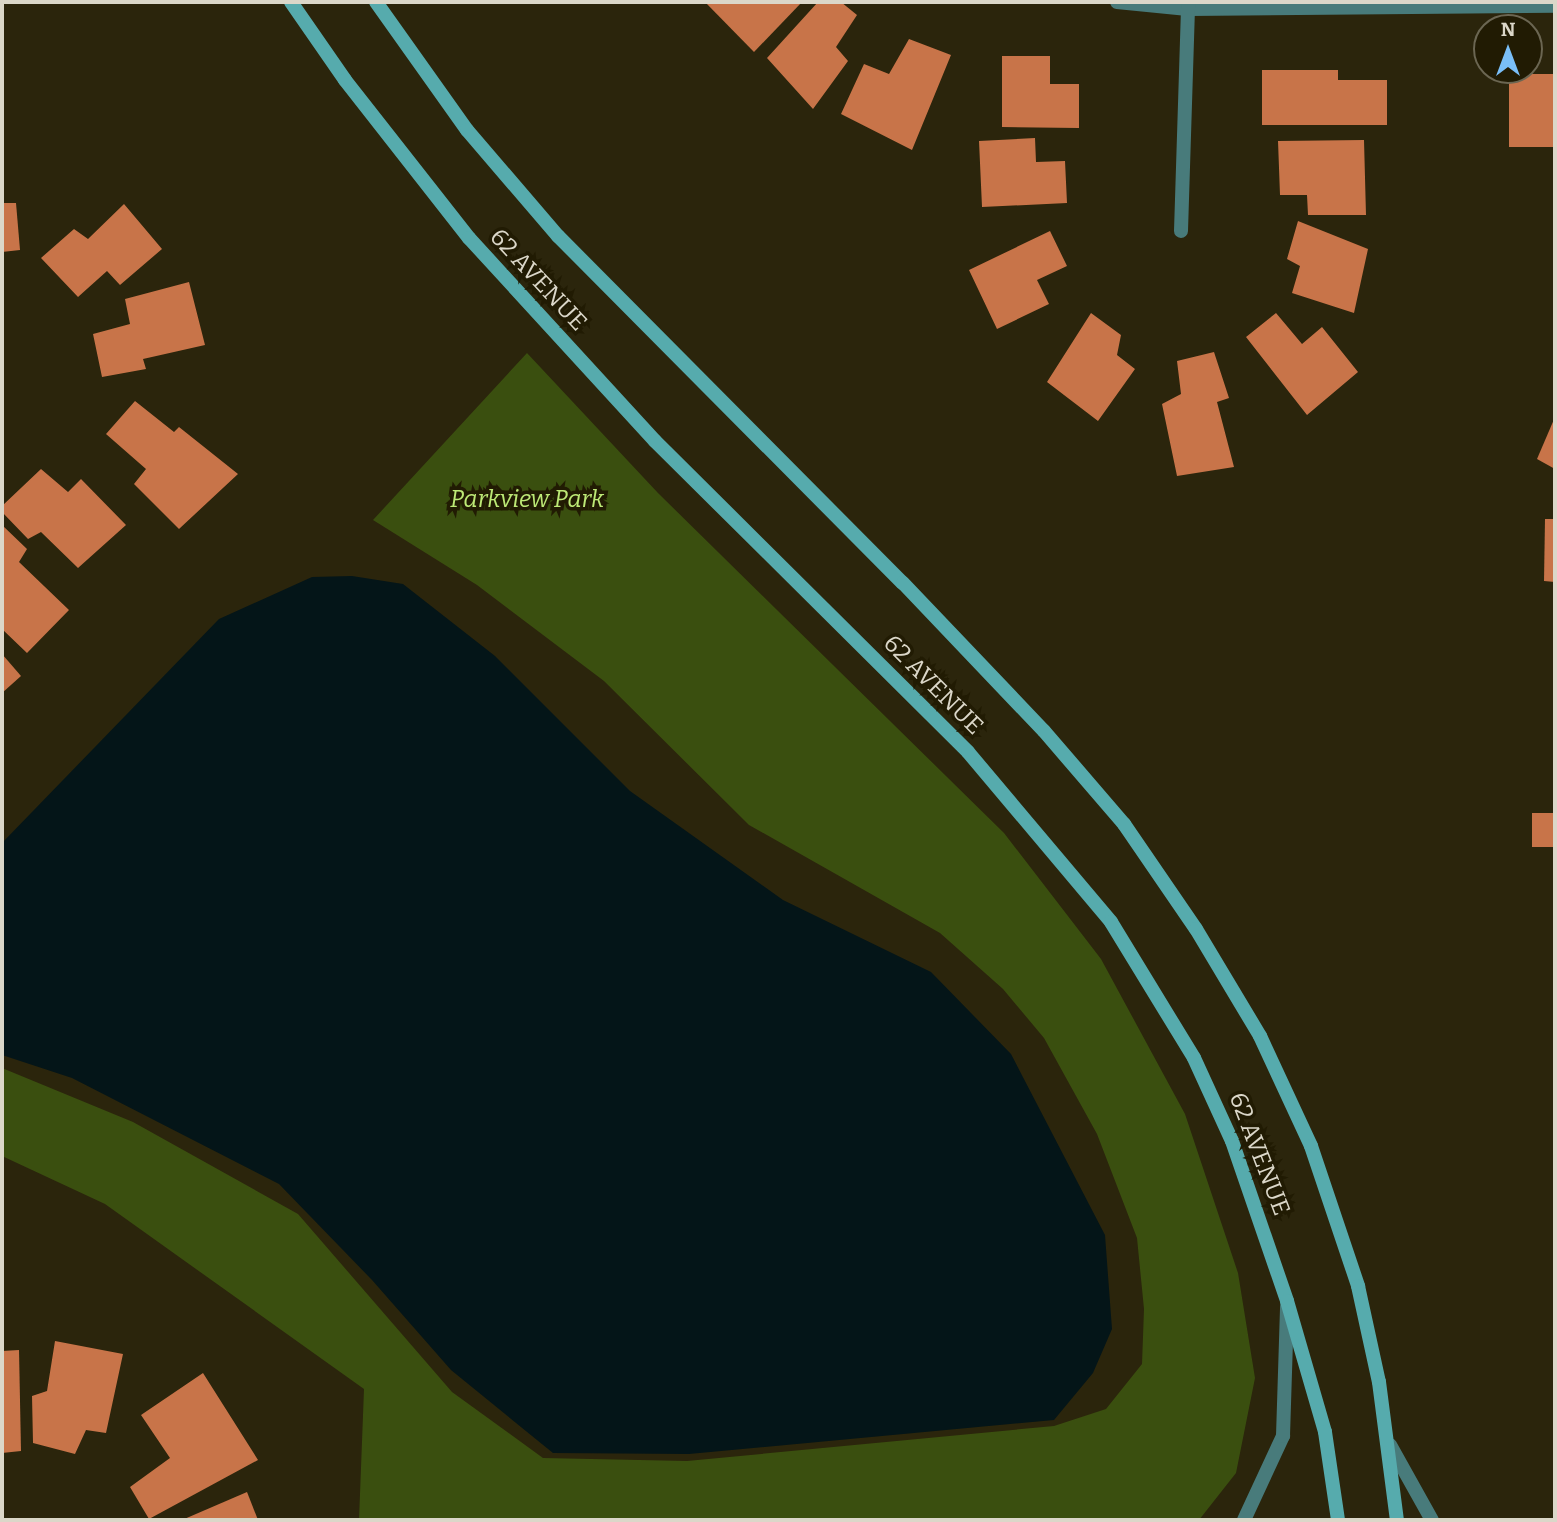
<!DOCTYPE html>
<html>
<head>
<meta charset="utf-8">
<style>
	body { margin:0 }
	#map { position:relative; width:1557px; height:1522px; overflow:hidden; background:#2b250c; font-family:Bitter,serif }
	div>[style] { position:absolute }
	.green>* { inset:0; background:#3a4f0f }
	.water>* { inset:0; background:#041518 }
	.building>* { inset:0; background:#c87449 }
	.minor>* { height:14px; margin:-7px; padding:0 7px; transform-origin:7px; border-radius:7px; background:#487b7b }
	.tertiary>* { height:14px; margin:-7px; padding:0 7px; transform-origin:7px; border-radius:7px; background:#487b7b }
	.secondary>* { height:14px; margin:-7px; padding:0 7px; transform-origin:7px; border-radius:7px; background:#56abad }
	span { translate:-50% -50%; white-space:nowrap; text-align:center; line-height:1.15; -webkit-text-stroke:7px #211b03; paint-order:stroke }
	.street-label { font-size:24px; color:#dbd7c9 }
	.park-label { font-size:24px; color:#bde976; font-style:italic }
	.frame { position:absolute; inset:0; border:4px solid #dbd7c9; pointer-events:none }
	.north { position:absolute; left:1473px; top:14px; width:70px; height:70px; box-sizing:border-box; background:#211b03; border:2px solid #6b6652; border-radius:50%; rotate:0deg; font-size:19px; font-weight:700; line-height:28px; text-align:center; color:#dbd7c9 }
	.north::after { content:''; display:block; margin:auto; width:24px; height:32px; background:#7abff8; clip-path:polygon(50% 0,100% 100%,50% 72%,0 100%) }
</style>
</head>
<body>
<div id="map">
	<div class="green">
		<i style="clip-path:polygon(527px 353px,658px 493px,1004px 833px,1101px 959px,1185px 1114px,1238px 1273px,1255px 1378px,1236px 1473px,1199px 1520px,359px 1520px,364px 1389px,105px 1204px,2px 1156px,2px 1068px,133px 1122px,298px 1214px,452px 1392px,543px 1458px,687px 1461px,1054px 1426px,1106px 1409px,1142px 1364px,1144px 1309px,1137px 1238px,1097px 1134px,1044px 1038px,1003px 989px,940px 933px,749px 825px,604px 681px,477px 585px,373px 520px)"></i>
	</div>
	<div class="water">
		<i style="clip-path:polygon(352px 576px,403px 584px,495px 656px,630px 791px,783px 900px,931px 972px,1011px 1054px,1105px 1235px,1112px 1329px,1093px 1373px,1054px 1420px,689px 1454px,553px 1453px,451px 1370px,372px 1280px,279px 1184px,72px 1078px,2px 1055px,2px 843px,219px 619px,312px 577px)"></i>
	</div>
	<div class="building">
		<i style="clip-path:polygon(705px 2px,802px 2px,754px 52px)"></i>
		<i style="clip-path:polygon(818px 2px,841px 2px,857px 15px,836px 47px,848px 61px,813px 109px,767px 58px)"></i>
		<i style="clip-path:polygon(909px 39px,951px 55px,912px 150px,841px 114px,864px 64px,889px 74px)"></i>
		<i style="clip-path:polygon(1002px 56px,1050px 56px,1050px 84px,1079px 84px,1079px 128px,1002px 127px)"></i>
		<i style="clip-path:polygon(1262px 70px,1338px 70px,1338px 80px,1387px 80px,1387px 125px,1262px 125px)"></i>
		<i style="clip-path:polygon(1509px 74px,1555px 74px,1555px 147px,1509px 147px)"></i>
		<i style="clip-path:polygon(1035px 138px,1036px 162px,1065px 161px,1067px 203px,982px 207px,979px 141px)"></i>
		<i style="clip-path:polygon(1364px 140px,1366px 215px,1308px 215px,1307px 195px,1280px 195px,1278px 141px)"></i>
		<i style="clip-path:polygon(2px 203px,16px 203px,20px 250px,2px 252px)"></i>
		<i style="clip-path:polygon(124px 204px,162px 249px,120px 285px,107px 271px,78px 297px,41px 258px,74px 229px,88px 239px)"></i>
		<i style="clip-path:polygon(1298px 221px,1368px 249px,1354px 313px,1292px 293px,1300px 266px,1287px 259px)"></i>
		<i style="clip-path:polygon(1050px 231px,1067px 266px,1037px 280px,1049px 304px,997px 329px,969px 270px)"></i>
		<i style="clip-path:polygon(189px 282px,205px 345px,143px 359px,146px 369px,102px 377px,93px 334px,130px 324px,125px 299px)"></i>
		<i style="clip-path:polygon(1091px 313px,1121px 335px,1117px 355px,1135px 369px,1098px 421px,1047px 382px)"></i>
		<i style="clip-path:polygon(1276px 313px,1302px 344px,1322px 327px,1358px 372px,1307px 415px,1246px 337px)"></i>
		<i style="clip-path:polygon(1214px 352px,1229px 398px,1217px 402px,1234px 467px,1177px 476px,1162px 404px,1181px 394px,1177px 361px)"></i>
		<i style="clip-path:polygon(135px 401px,174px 432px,179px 427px,238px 474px,179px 529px,134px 484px,146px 469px,106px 434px)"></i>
		<i style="clip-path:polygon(1555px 417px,1555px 469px,1537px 459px)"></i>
		<i style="clip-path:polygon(41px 469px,68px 492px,81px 479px,126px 525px,78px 568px,41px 532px,28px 539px,2px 512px,2px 506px)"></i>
		<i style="clip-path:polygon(1545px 519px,1555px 519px,1555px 582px,1544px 581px)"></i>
		<i style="clip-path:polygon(2px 525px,27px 549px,19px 562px,69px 610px,27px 653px,2px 629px)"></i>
		<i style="clip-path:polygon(2px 654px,21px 676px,2px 693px)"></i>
		<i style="clip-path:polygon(1532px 813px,1555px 813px,1555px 847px,1532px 847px)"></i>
		<i style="clip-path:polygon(55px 1341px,123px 1354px,106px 1433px,86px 1430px,75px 1454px,33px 1443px,32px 1396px,47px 1391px)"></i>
		<i style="clip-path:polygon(19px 1350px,21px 1451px,2px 1453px,2px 1351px)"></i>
		<i style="clip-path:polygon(203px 1373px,258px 1460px,149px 1519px,130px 1487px,170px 1458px,141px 1415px)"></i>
		<i style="clip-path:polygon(247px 1492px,258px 1520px,182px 1520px)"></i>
	</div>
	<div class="minor">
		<i style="left:1117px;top:2px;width:71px;rotate:5.6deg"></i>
		<i style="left:1188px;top:9px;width:367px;rotate:-0.5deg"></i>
		<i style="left:1181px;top:231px;width:229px;rotate:-88.2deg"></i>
	</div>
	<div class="tertiary">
		<i style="left:1390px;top:1445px;width:86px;rotate:60.8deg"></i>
		<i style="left:1244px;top:1520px;width:93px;rotate:-65.1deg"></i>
		<i style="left:1283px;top:1436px;width:130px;rotate:-88.2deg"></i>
	</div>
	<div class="secondary">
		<i style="left:291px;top:2px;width:95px;rotate:55.3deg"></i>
		<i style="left:345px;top:80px;width:201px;rotate:51.9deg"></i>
		<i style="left:469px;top:238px;width:275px;rotate:47.5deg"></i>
		<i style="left:655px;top:441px;width:441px;rotate:44.8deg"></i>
		<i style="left:968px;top:752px;width:222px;rotate:49.9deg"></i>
		<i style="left:1111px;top:922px;width:159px;rotate:58.6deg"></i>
		<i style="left:1194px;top:1058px;width:91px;rotate:65.4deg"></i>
		<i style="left:1232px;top:1141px;width:169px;rotate:71deg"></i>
		<i style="left:1287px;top:1301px;width:136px;rotate:73.8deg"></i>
		<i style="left:1325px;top:1432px;width:89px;rotate:81.6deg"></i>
		<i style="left:376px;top:2px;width:157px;rotate:54.6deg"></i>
		<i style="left:467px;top:130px;width:140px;rotate:49.4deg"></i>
		<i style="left:558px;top:236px;width:489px;rotate:45.2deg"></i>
		<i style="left:903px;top:583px;width:204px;rotate:46.4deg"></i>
		<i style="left:1044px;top:731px;width:123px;rotate:49.3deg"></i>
		<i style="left:1124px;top:824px;width:127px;rotate:55.6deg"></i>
		<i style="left:1196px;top:929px;width:125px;rotate:59.1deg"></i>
		<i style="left:1260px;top:1036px;width:121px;rotate:65.1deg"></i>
		<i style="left:1311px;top:1146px;width:148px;rotate:71.4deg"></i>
		<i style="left:1358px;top:1286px;width:98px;rotate:77.7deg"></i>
		<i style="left:1379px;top:1382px;width:139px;rotate:82.6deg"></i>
	</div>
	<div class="street-label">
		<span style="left:538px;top:280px;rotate:47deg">62 AVENUE</span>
		<span style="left:933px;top:685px;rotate:45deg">62 AVENUE</span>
		<span style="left:1259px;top:1154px;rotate:69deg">62 AVENUE</span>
	</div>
	<div class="park-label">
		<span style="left:527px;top:500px">Parkview Park</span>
	</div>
	<div class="frame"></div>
	<div class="north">N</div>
</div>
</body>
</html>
